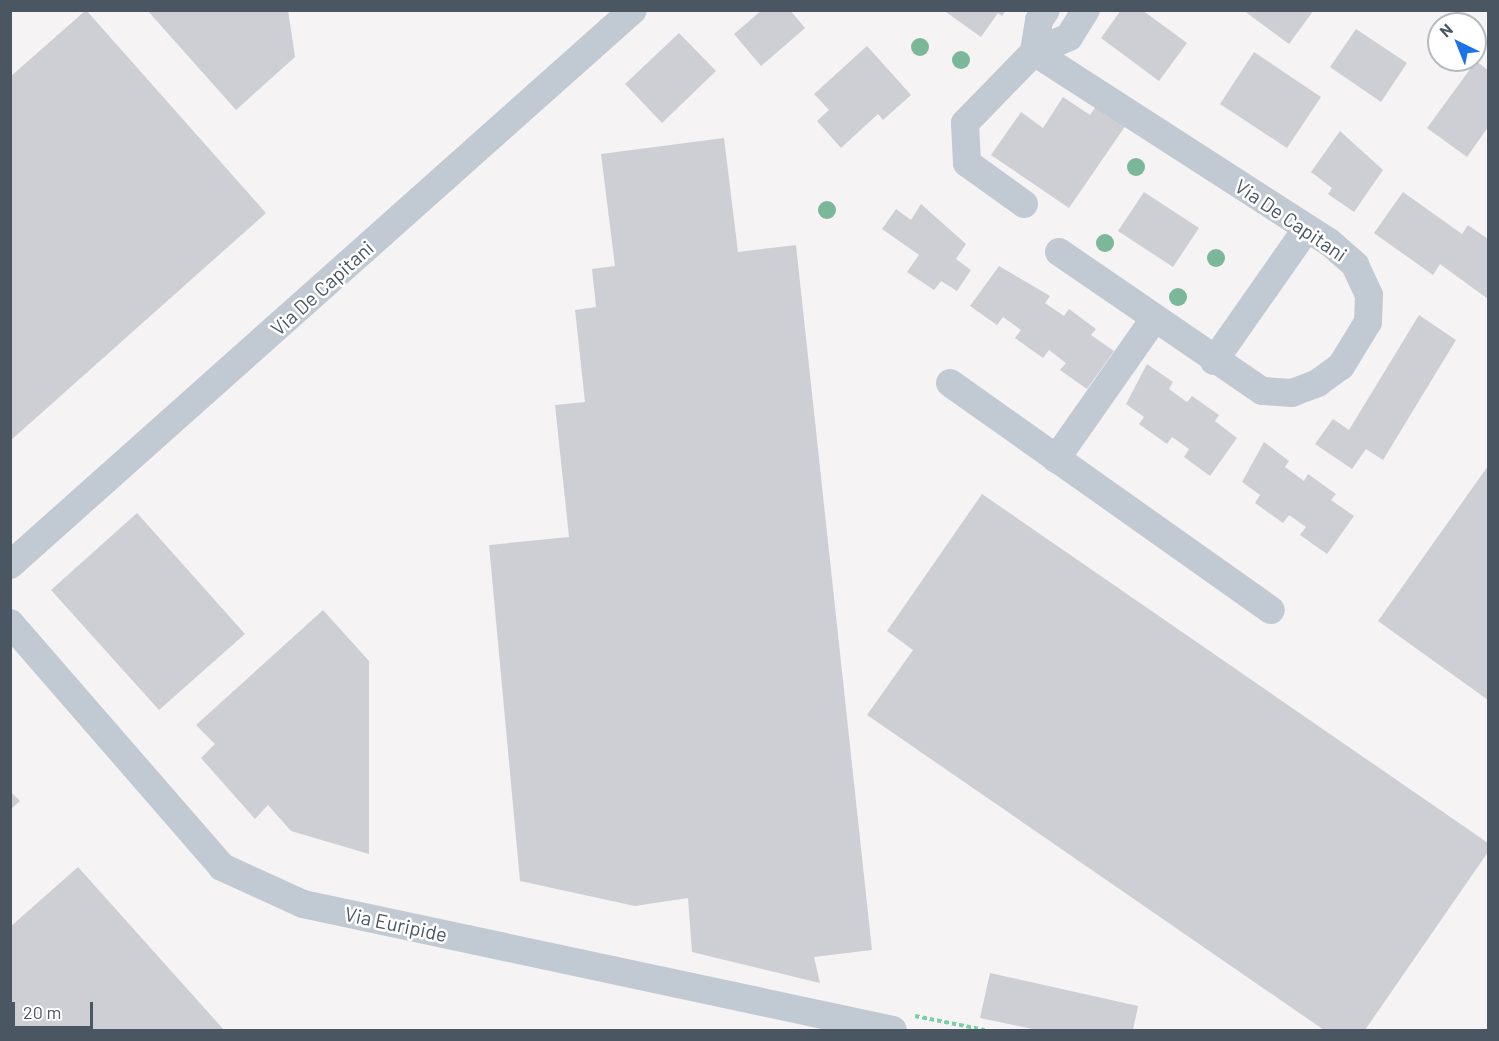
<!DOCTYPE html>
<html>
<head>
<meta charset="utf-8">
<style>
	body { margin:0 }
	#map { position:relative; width:1499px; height:1041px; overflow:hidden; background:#f5f3f3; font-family:Barlow,sans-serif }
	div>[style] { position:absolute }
	.building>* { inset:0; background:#cdcfd5 }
	.path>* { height:4px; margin-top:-2px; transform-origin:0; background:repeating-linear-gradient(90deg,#7ad0a6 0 4.5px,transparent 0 7.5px) }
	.minor>* { height:28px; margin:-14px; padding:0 14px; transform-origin:14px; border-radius:14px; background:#c1cad2 }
	.trees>* { width:18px; height:18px; margin:-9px; border-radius:50%; background:#7bb799 }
	span { translate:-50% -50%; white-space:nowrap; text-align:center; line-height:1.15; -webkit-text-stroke:5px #fff; paint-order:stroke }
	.street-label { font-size:20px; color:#4a5661 }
	.frame { position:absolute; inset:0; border:12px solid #4a5661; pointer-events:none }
	.north { position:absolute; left:1427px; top:12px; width:60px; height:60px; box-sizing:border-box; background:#fff; border:2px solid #b7bbc0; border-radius:50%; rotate:317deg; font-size:16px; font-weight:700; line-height:24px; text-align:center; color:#4a5661 }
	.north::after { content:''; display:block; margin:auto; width:21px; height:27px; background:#1a73e8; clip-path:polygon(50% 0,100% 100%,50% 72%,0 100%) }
	.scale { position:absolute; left:12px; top:1002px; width:81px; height:27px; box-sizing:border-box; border:3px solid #4a5661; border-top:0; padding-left:8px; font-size:18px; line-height:21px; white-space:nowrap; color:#4a5661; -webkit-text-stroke:4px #fff; paint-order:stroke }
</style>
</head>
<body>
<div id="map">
	<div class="building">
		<i style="clip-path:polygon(86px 10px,266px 213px,10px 441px,10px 77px)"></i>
		<i style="clip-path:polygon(147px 10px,288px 10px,295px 57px,236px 110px)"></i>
		<i style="clip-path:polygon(762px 10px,790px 10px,805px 28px,761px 66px,734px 34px)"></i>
		<i style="clip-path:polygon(943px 10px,1006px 10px,1002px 16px,998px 13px,981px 37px)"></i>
		<i style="clip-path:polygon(1121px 10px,1142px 10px,1187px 43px,1159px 81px,1101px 38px)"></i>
		<i style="clip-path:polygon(1243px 10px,1314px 10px,1289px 44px)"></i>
		<i style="clip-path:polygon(1356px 29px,1407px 63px,1381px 102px,1330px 67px)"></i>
		<i style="clip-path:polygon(679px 33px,716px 71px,662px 123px,625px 84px)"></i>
		<i style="clip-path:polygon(867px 46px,911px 95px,883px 120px,878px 114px,841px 148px,817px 121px,829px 110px,814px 94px)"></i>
		<i style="clip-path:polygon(1254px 52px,1321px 97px,1287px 148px,1220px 104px)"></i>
		<i style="clip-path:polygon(1476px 61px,1488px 70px,1488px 127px,1467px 157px,1427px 128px)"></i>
		<i style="clip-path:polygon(1063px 97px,1090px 115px,1097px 105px,1126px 125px,1069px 208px,991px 155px,1021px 112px,1043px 128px)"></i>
		<i style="clip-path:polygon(1340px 131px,1383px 170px,1354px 212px,1328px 194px,1332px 188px,1311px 172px)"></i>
		<i style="clip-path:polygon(724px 138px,738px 252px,796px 245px,872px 950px,814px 957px,820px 983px,692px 952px,688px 898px,635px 906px,520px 881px,489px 545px,569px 537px,555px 405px,585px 402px,575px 310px,596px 307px,592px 269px,615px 266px,601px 154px)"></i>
		<i style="clip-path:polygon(1144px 192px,1199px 228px,1173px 267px,1118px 231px)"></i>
		<i style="clip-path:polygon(1403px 192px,1462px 234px,1468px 225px,1488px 239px,1488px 299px,1440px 264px,1433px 275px,1374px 233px)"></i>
		<i style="clip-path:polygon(921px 204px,966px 244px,956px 259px,971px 270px,957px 291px,941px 281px,934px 290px,907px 272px,919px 255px,882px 229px,896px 209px,911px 220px)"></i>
		<i style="clip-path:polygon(999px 266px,1050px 296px,1045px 303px,1064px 316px,1069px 309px,1096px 329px,1091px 335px,1114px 351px,1087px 389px,1060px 370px,1066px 363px,1049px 350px,1043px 358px,1015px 338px,1021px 330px,1003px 317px,997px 325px,970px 306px)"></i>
		<i style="clip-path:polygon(1419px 315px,1456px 340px,1383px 460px,1366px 449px,1352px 469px,1315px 444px,1333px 419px,1349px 430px)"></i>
		<i style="clip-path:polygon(1147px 364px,1173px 382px,1169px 389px,1187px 402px,1192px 396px,1219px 415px,1215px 421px,1237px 438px,1210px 476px,1184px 457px,1189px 449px,1172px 437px,1167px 444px,1139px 424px,1144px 417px,1126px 404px)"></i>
		<i style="clip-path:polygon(1264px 442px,1289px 461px,1285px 467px,1304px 481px,1308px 474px,1336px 494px,1331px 500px,1354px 516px,1327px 554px,1300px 535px,1306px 527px,1289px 515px,1283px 523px,1255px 503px,1260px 495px,1242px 482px)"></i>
		<i style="clip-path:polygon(1488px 466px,1488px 700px,1378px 621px)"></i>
		<i style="clip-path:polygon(982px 494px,1488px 843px,1488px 852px,1365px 1030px,1324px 1030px,867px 715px,913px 650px,887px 631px)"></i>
		<i style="clip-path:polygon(137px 513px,245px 634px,159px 710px,51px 590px)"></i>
		<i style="clip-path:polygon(323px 610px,369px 661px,369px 854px,291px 831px,268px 805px,255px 819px,201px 758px,215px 744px,196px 725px)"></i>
		<i style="clip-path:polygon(10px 791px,20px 801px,10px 810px)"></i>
		<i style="clip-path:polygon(78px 867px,224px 1030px,10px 1030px,10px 927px)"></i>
		<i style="clip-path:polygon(990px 973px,1138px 1006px,1133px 1030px,1037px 1030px,980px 1018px)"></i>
	</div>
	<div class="path">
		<i style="left:915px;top:1016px;width:71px;rotate:11.3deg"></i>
	</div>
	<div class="minor">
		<i style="left:1034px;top:52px;width:38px;rotate:-23deg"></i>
		<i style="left:1069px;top:37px;width:32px;rotate:-58deg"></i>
		<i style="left:1034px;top:52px;width:32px;rotate:-81deg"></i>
		<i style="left:1039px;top:20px;width:12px;rotate:-55deg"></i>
		<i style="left:1024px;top:204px;width:70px;rotate:-144.3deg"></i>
		<i style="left:967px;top:163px;width:40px;rotate:-92.9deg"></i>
		<i style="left:965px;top:123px;width:99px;rotate:-45.8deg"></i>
		<i style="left:1034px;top:52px;width:351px;rotate:32.8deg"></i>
		<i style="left:1329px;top:242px;width:35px;rotate:41deg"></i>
		<i style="left:1355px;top:265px;width:33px;rotate:65deg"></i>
		<i style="left:1369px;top:295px;width:27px;rotate:92deg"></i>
		<i style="left:1368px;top:322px;width:52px;rotate:121.5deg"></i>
		<i style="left:1341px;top:366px;width:29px;rotate:144deg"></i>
		<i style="left:1318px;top:383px;width:28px;rotate:159deg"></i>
		<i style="left:1292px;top:393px;width:30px;rotate:-176deg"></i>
		<i style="left:1262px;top:391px;width:246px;rotate:-145.6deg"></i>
		<i style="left:1214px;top:361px;width:162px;rotate:-55deg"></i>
		<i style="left:950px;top:383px;width:393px;rotate:35.3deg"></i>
		<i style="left:1056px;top:459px;width:171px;rotate:-55deg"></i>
		<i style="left:10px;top:565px;width:834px;rotate:-41.7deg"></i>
		<i style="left:10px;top:623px;width:323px;rotate:49deg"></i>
		<i style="left:222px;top:867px;width:89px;rotate:24.6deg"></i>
		<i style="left:303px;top:904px;width:603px;rotate:12.05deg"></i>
	</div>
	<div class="trees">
		<i style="left:920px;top:47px"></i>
		<i style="left:961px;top:60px"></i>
		<i style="left:1136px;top:167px"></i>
		<i style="left:827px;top:210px"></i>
		<i style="left:1105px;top:243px"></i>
		<i style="left:1216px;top:258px"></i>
		<i style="left:1178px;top:297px"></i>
	</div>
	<div class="street-label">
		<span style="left:1291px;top:220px;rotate:34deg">Via De Capitani</span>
		<span style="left:322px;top:288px;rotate:-42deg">Via De Capitani</span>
		<span style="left:396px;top:924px;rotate:12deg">Via Euripide</span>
	</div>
	<div class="frame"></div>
	<div class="north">N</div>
	<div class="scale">20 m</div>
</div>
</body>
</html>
